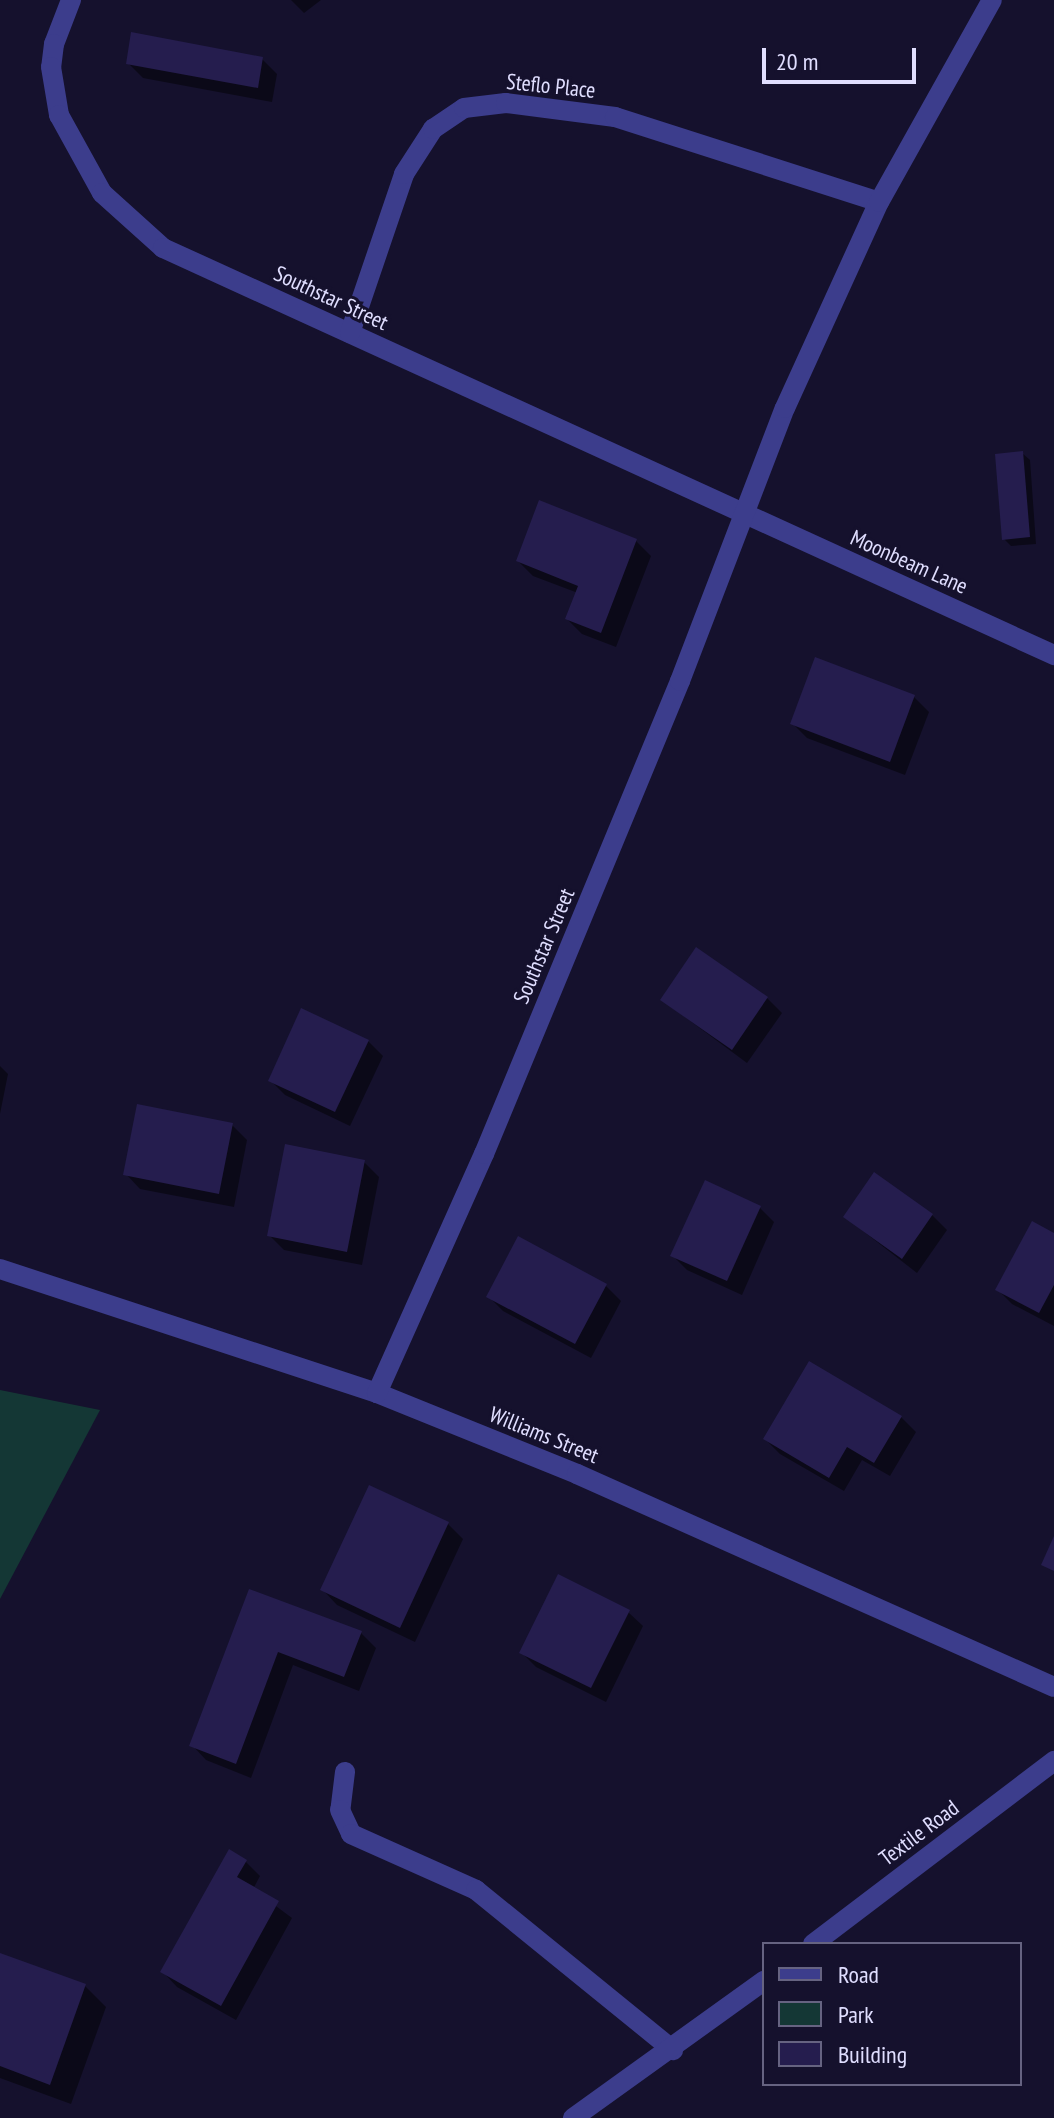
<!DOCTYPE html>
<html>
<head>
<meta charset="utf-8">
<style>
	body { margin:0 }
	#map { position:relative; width:1054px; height:2118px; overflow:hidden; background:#15112d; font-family:"PT Sans Narrow",sans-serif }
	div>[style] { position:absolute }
	.green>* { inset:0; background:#143735 }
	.shadow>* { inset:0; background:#0007 }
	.building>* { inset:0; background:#251d4e }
	.minor>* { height:20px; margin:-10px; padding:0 10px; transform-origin:10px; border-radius:10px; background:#3c3d8c }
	span { translate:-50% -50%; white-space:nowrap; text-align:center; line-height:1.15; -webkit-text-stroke:6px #15112d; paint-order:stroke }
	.street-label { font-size:22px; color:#e0deff }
	.legend { position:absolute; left:762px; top:1942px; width:260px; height:144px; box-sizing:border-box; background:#15112d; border:2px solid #666381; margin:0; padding:10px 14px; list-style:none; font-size:24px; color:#e0deff }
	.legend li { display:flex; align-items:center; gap:16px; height:40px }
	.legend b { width:40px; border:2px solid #666381 }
	.scale { position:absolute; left:762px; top:48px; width:154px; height:36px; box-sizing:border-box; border:4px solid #e0deff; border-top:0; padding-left:10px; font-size:24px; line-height:28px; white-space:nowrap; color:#e0deff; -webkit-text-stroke:6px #15112d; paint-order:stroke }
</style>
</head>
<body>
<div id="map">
	<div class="green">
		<i style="clip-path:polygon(0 1390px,100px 1410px,0 1599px)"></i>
	</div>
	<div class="shadow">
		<i style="clip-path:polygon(291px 0,321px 0,304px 13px)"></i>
		<i style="clip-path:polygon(262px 59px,277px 74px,272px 102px,143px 78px,128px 63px)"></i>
		<i style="clip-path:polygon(1022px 453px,1030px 460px,1036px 544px,1011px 546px,1004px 539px)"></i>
		<i style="clip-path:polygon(636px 541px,651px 556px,616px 647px,582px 634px,567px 619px,578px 593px,533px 576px,518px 561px)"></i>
		<i style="clip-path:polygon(914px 697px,929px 712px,905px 775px,807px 738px,792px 723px)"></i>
		<i style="clip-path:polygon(767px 998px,782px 1013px,747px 1063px,662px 1000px)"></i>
		<i style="clip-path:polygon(368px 1041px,383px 1056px,350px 1126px,285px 1095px,270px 1080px)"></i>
		<i style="clip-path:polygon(0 1066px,8px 1074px,0 1114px)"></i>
		<i style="clip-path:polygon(232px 1125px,247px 1140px,234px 1207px,140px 1189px,126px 1174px)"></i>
		<i style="clip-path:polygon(364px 1162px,379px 1177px,362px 1265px,284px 1250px,269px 1235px)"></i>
		<i style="clip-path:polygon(760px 1208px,774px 1222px,742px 1295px,687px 1270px,672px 1255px)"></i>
		<i style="clip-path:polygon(932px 1215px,947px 1230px,917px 1273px,845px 1217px)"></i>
		<i style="clip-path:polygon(1054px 1235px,1054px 1326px,1012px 1304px,997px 1289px)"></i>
		<i style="clip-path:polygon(606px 1286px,621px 1301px,591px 1358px,503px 1311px,488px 1296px)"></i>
		<i style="clip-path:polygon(901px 1417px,916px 1432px,890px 1476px,862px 1460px,844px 1491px,780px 1454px,765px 1439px)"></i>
		<i style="clip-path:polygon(448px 1524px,463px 1539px,415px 1642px,337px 1605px,323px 1590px)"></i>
		<i style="clip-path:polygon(250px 1591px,361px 1633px,376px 1648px,359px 1691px,293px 1665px,251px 1778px,206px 1760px,192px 1745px)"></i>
		<i style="clip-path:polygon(628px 1612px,643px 1626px,606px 1702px,536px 1667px,521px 1652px)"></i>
		<i style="clip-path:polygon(245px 1861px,260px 1876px,253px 1889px,292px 1918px,236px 2020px,177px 1987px,163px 1972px)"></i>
		<i style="clip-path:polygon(0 1955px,85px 1986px,106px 2007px,71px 2104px,0 2078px)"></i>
	</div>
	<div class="building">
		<i style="clip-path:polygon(131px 32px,263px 57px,258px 88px,126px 64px)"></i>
		<i style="clip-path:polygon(1023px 451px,1030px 537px,1002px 540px,995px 454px)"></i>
		<i style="clip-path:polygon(539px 500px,637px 539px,601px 633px,565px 619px,578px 586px,516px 561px)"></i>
		<i style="clip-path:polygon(815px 657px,915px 695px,890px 762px,790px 724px)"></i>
		<i style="clip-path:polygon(696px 947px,768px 997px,732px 1050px,660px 1000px)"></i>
		<i style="clip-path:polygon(301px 1008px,369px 1040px,335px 1112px,268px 1081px)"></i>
		<i style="clip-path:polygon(137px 1104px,233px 1123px,219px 1194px,123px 1175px)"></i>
		<i style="clip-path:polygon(285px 1144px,365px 1160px,347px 1252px,267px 1236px)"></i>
		<i style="clip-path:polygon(874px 1172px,933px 1214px,902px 1259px,843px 1217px)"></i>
		<i style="clip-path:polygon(705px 1180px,761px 1206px,727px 1281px,670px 1256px)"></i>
		<i style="clip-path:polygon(1032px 1221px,1054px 1233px,1054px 1285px,1039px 1313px,995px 1290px)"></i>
		<i style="clip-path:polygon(518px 1236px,607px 1284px,575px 1344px,486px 1297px)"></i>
		<i style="clip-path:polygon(809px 1361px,902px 1416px,874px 1463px,847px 1447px,829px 1478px,763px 1439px)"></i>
		<i style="clip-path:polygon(369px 1485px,449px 1522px,400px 1628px,320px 1590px)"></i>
		<i style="clip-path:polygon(1054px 1536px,1054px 1571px,1041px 1565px)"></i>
		<i style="clip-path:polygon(558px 1574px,630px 1610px,591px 1688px,519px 1653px)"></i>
		<i style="clip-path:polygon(249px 1589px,362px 1631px,344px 1677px,278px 1652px,236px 1764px,189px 1746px)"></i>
		<i style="clip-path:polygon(229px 1849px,247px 1860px,237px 1877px,279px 1901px,221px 2006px,160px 1972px)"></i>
		<i style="clip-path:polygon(0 1953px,86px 1984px,50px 2085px,0 2066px)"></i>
	</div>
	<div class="minor">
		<i style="left:71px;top:0;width:47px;rotate:111.1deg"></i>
		<i style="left:54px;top:44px;width:23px;rotate:97deg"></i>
		<i style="left:51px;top:67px;width:49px;rotate:80.5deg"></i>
		<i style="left:59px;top:115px;width:89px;rotate:61.1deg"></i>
		<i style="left:102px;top:193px;width:82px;rotate:42deg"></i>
		<i style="left:163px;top:248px;width:980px;rotate:24.55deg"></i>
		<i style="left:350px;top:333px;width:168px;rotate:-71.2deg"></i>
		<i style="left:404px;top:174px;width:54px;rotate:-57.2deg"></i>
		<i style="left:433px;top:129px;width:37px;rotate:-34deg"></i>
		<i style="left:464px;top:108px;width:42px;rotate:-6.8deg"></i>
		<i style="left:506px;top:103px;width:110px;rotate:7.3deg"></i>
		<i style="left:615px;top:117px;width:277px;rotate:17.8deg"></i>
		<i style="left:0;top:1269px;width:397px;rotate:18.2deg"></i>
		<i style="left:377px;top:1393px;width:216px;rotate:22deg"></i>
		<i style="left:577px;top:1474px;width:522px;rotate:24.06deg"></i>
		<i style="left:377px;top:1393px;width:262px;rotate:-65.9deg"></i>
		<i style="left:484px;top:1154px;width:512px;rotate:-67.49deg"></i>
		<i style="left:680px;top:681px;width:292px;rotate:-69deg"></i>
		<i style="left:785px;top:408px;width:226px;rotate:-65.5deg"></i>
		<i style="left:879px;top:202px;width:231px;rotate:-60.8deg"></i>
		<i style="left:345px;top:1772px;width:38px;rotate:97deg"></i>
		<i style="left:340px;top:1810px;width:26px;rotate:65deg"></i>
		<i style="left:351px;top:1834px;width:137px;rotate:24.1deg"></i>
		<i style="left:476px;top:1890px;width:254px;rotate:39.1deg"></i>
		<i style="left:813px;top:1944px;width:303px;rotate:-37.2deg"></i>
		<i style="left:573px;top:2118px;width:235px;rotate:-35.7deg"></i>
	</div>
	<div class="street-label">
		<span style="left:551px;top:86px;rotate:6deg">Steflo Place</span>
		<span style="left:331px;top:298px;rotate:25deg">Southstar Street</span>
		<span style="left:909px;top:562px;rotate:24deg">Moonbeam Lane</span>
		<span style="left:544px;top:946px;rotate:-67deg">Southstar Street</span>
		<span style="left:544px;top:1435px;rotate:22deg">Williams Street</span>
		<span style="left:919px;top:1833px;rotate:-37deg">Textile Road</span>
	</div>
	<ul class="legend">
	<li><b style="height:10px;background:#3c3d8c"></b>Road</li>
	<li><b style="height:22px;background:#143735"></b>Park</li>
	<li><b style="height:22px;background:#251d4e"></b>Building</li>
	</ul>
	<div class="scale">20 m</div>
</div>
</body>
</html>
